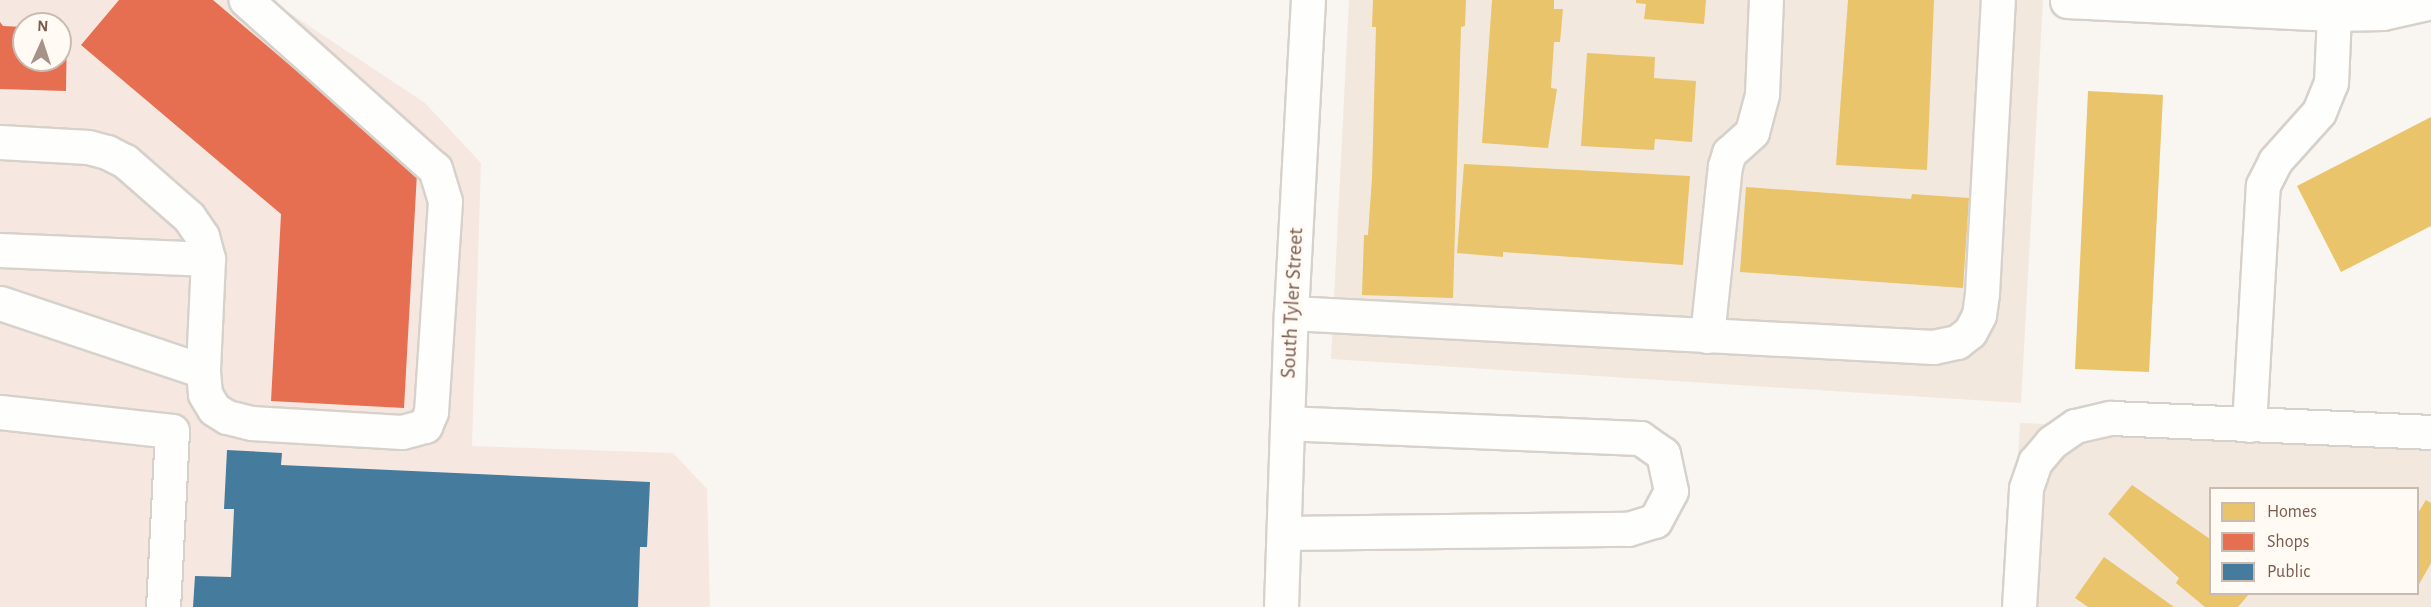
<!DOCTYPE html>
<html>
<head>
<meta charset="utf-8">
<style>
	body { margin:0 }
	#map { position:relative; width:2431px; height:607px; overflow:hidden; background:#f9f5f0; font-family:"Alegreya Sans",sans-serif }
	div>[style] { position:absolute }
	.residential>* { inset:0; background:#f2e8de }
	.commercial>* { inset:0; background:#f6e8e1 }
	.homes>* { inset:0; background:#e9c46a }
	.shops>* { inset:0; background:#e76f51 }
	.public>* { inset:0; background:#457b9d }
	.roads { filter:drop-shadow(2px 0 #d7d1cb) drop-shadow(-2px 0 #d7d1cb) drop-shadow(0 2px #d7d1cb) drop-shadow(0 -2px #d7d1cb) }
	.minor>* { height:33px; margin:-16.5px; padding:0 16.5px; transform-origin:16.5px; border-radius:16.5px; background:#fefefd }
	span { translate:-50% -50%; white-space:nowrap; text-align:center; line-height:1.15; -webkit-text-stroke:6px #fffaf3; paint-order:stroke }
	.street-label { font-size:22px; color:#7a5c4d }
	.legend { position:absolute; left:2209px; top:487px; width:210px; height:108px; box-sizing:border-box; background:#fffaf3; border:2px solid #cabbb1; margin:0; padding:8px 10px; list-style:none; font-size:18px; color:#7a5c4d }
	.legend li { display:flex; align-items:center; gap:12px; height:30px }
	.legend b { width:30px; border:2px solid #cabbb1 }
	.north { position:absolute; left:12px; top:12px; width:60px; height:60px; box-sizing:border-box; background:#fffaf3; border:2px solid #cabbb1; border-radius:50%; rotate:3deg; font-size:16px; font-weight:700; line-height:24px; text-align:center; color:#7a5c4d }
	.north::after { content:''; display:block; margin:auto; width:21px; height:27px; background:#a69286; clip-path:polygon(50% 0,100% 100%,50% 72%,0 100%) }
</style>
</head>
<body>
<div id="map">
	<div class="residential">
		<i style="clip-path:polygon(1349px 0,2043px 0,2021px 403px,1331px 359px)"></i>
		<i style="clip-path:polygon(evenodd,2020px 423px,2431px 440px,2431px 607px,2009px 607px,2020px 423px,2210px 488px,2418px 488px,2418px 594px,2210px 594px,2210px 488px)"></i>
	</div>
	<div class="commercial">
		<i style="clip-path:polygon(evenodd,0 0,270px 0,425px 103px,481px 163px,472px 446px,673px 453px,707px 489px,710px 607px,0 607px,0 0,24px 24px,60px 24px,60px 60px,24px 60px,24px 24px)"></i>
	</div>
	<div class="homes">
		<i style="clip-path:polygon(1373px 0,1466px 0,1465px 26px,1461px 27px,1453px 298px,1362px 295px,1364px 235px,1368px 235px,1372px 178px,1376px 27px,1372px 27px)"></i>
		<i style="clip-path:polygon(1492px 0,1554px 0,1554px 9px,1563px 9px,1560px 42px,1554px 42px,1551px 88px,1557px 89px,1548px 148px,1482px 143px)"></i>
		<i style="clip-path:polygon(1636px 0,1706px 0,1704px 24px,1644px 19px,1646px 4px,1636px 3px)"></i>
		<i style="clip-path:polygon(1848px 0,1934px 0,1927px 170px,1836px 165px)"></i>
		<i style="clip-path:polygon(1587px 53px,1655px 57px,1654px 78px,1696px 81px,1692px 142px,1655px 139px,1654px 150px,1581px 146px)"></i>
		<i style="clip-path:polygon(2088px 91px,2163px 95px,2149px 372px,2075px 369px)"></i>
		<i style="clip-path:polygon(2431px 117px,2431px 226px,2341px 272px,2297px 186px)"></i>
		<i style="clip-path:polygon(1464px 164px,1690px 176px,1683px 265px,1503px 252px,1503px 257px,1457px 253px)"></i>
		<i style="clip-path:polygon(1746px 187px,1911px 199px,1912px 194px,1969px 198px,1963px 288px,1740px 272px)"></i>
		<i style="clip-path:polygon(2132px 485px,2210px 539px,2210px 594px,2249px 594px,2238px 607px,2205px 607px,2176px 583px,2179px 578px,2108px 514px)"></i>
		<i style="clip-path:polygon(2426px 500px,2431px 503px,2431px 563px,2418px 586px,2418px 513px)"></i>
		<i style="clip-path:polygon(2104px 557px,2174px 607px,2088px 607px,2075px 598px)"></i>
	</div>
	<div class="shops">
		<i style="clip-path:polygon(119px 0,213px 0,417px 173px,404px 408px,271px 401px,281px 214px,81px 45px)"></i>
		<i style="clip-path:polygon(0 22px,3px 26px,24px 27px,24px 60px,60px 60px,60px 28px,67px 28px,66px 91px,0 89px)"></i>
	</div>
	<div class="public">
		<i style="clip-path:polygon(227px 450px,282px 453px,281px 465px,650px 482px,647px 547px,640px 547px,638px 607px,193px 607px,195px 576px,231px 577px,234px 509px,224px 509px)"></i>
	</div>
	<div class="roads">
		<div class="minor">
			<i style="left:2067px;top:1px;width:267px;rotate:2.8deg"></i>
			<i style="left:2334px;top:14px;width:49px;rotate:-1.2deg"></i>
			<i style="left:2383px;top:13px;width:49px;rotate:-12.9deg"></i>
			<i style="left:0;top:142px;width:88px;rotate:3.3deg"></i>
			<i style="left:88px;top:147px;width:20px;rotate:15deg"></i>
			<i style="left:107px;top:152px;width:20px;rotate:27deg"></i>
			<i style="left:125px;top:161px;width:85px;rotate:41.2deg"></i>
			<i style="left:189px;top:217px;width:23px;rotate:56deg"></i>
			<i style="left:202px;top:236px;width:24px;rotate:75deg"></i>
			<i style="left:208px;top:259px;width:112px;rotate:92.6deg"></i>
			<i style="left:0;top:250px;width:208px;rotate:2.5deg"></i>
			<i style="left:0;top:303px;width:214px;rotate:18.5deg"></i>
			<i style="left:203px;top:371px;width:23px;rotate:85deg"></i>
			<i style="left:205px;top:394px;width:17px;rotate:59deg"></i>
			<i style="left:214px;top:409px;width:15px;rotate:32deg"></i>
			<i style="left:227px;top:417px;width:25px;rotate:14deg"></i>
			<i style="left:251px;top:423px;width:151px;rotate:3.4deg"></i>
			<i style="left:402px;top:432px;width:24px;rotate:-15deg"></i>
			<i style="left:425px;top:426px;width:15px;rotate:-67deg"></i>
			<i style="left:431px;top:412px;width:211px;rotate:-86.2deg"></i>
			<i style="left:445px;top:201px;width:34px;rotate:-107deg"></i>
			<i style="left:435px;top:169px;width:254px;rotate:-138.2deg"></i>
			<i style="left:1291px;top:313px;width:643px;rotate:3.03deg"></i>
			<i style="left:1933px;top:347px;width:25px;rotate:-12deg"></i>
			<i style="left:1957px;top:342px;width:16px;rotate:-38deg"></i>
			<i style="left:1970px;top:332px;width:19px;rotate:-62deg"></i>
			<i style="left:1979px;top:315px;width:22px;rotate:-82deg"></i>
			<i style="left:1982px;top:293px;width:293px;rotate:-86.9deg"></i>
			<i style="left:1707px;top:336px;width:171px;rotate:-84deg"></i>
			<i style="left:1725px;top:166px;width:14px;rotate:-73deg"></i>
			<i style="left:1729px;top:153px;width:31px;rotate:-42deg"></i>
			<i style="left:1752px;top:132px;width:39px;rotate:-75deg"></i>
			<i style="left:1762px;top:94px;width:94px;rotate:-87.6deg"></i>
			<i style="left:0;top:412px;width:173px;rotate:6.3deg"></i>
			<i style="left:172px;top:431px;width:176px;rotate:92.9deg"></i>
			<i style="left:2249px;top:425px;width:240px;rotate:-86.7deg"></i>
			<i style="left:2263px;top:185px;width:27px;rotate:-63deg"></i>
			<i style="left:2275px;top:161px;width:66px;rotate:-48.1deg"></i>
			<i style="left:2319px;top:112px;width:31px;rotate:-68deg"></i>
			<i style="left:2331px;top:83px;width:69px;rotate:-87.5deg"></i>
			<i style="left:1284px;top:533px;width:344px;rotate:-0.7deg"></i>
			<i style="left:1628px;top:529px;width:28px;rotate:-17deg"></i>
			<i style="left:1655px;top:521px;width:34px;rotate:-62deg"></i>
			<i style="left:1671px;top:491px;width:38px;rotate:-102deg"></i>
			<i style="left:1663px;top:454px;width:28px;rotate:-145deg"></i>
			<i style="left:1640px;top:438px;width:352px;rotate:-177.6deg"></i>
			<i style="left:1281px;top:607px;width:294px;rotate:-88.1deg"></i>
			<i style="left:1291px;top:313px;width:313px;rotate:-86.9deg"></i>
			<i style="left:2019px;top:607px;width:119px;rotate:-86.6deg"></i>
			<i style="left:2026px;top:488px;width:28px;rotate:-71deg"></i>
			<i style="left:2035px;top:462px;width:26px;rotate:-50deg"></i>
			<i style="left:2052px;top:442px;width:28px;rotate:-35deg"></i>
			<i style="left:2075px;top:426px;width:37px;rotate:-13deg"></i>
			<i style="left:2111px;top:418px;width:320px;rotate:2.5deg"></i>
		</div>
	</div>
	<div class="street-label">
		<span style="left:1292px;top:303px;rotate:-87deg">South Tyler Street</span>
	</div>
	<ul class="legend">
	<li><b style="height:16px;background:#e9c46a"></b>Homes</li>
	<li><b style="height:16px;background:#e76f51"></b>Shops</li>
	<li><b style="height:16px;background:#457b9d"></b>Public</li>
	</ul>
	<div class="north">N</div>
</div>
</body>
</html>
